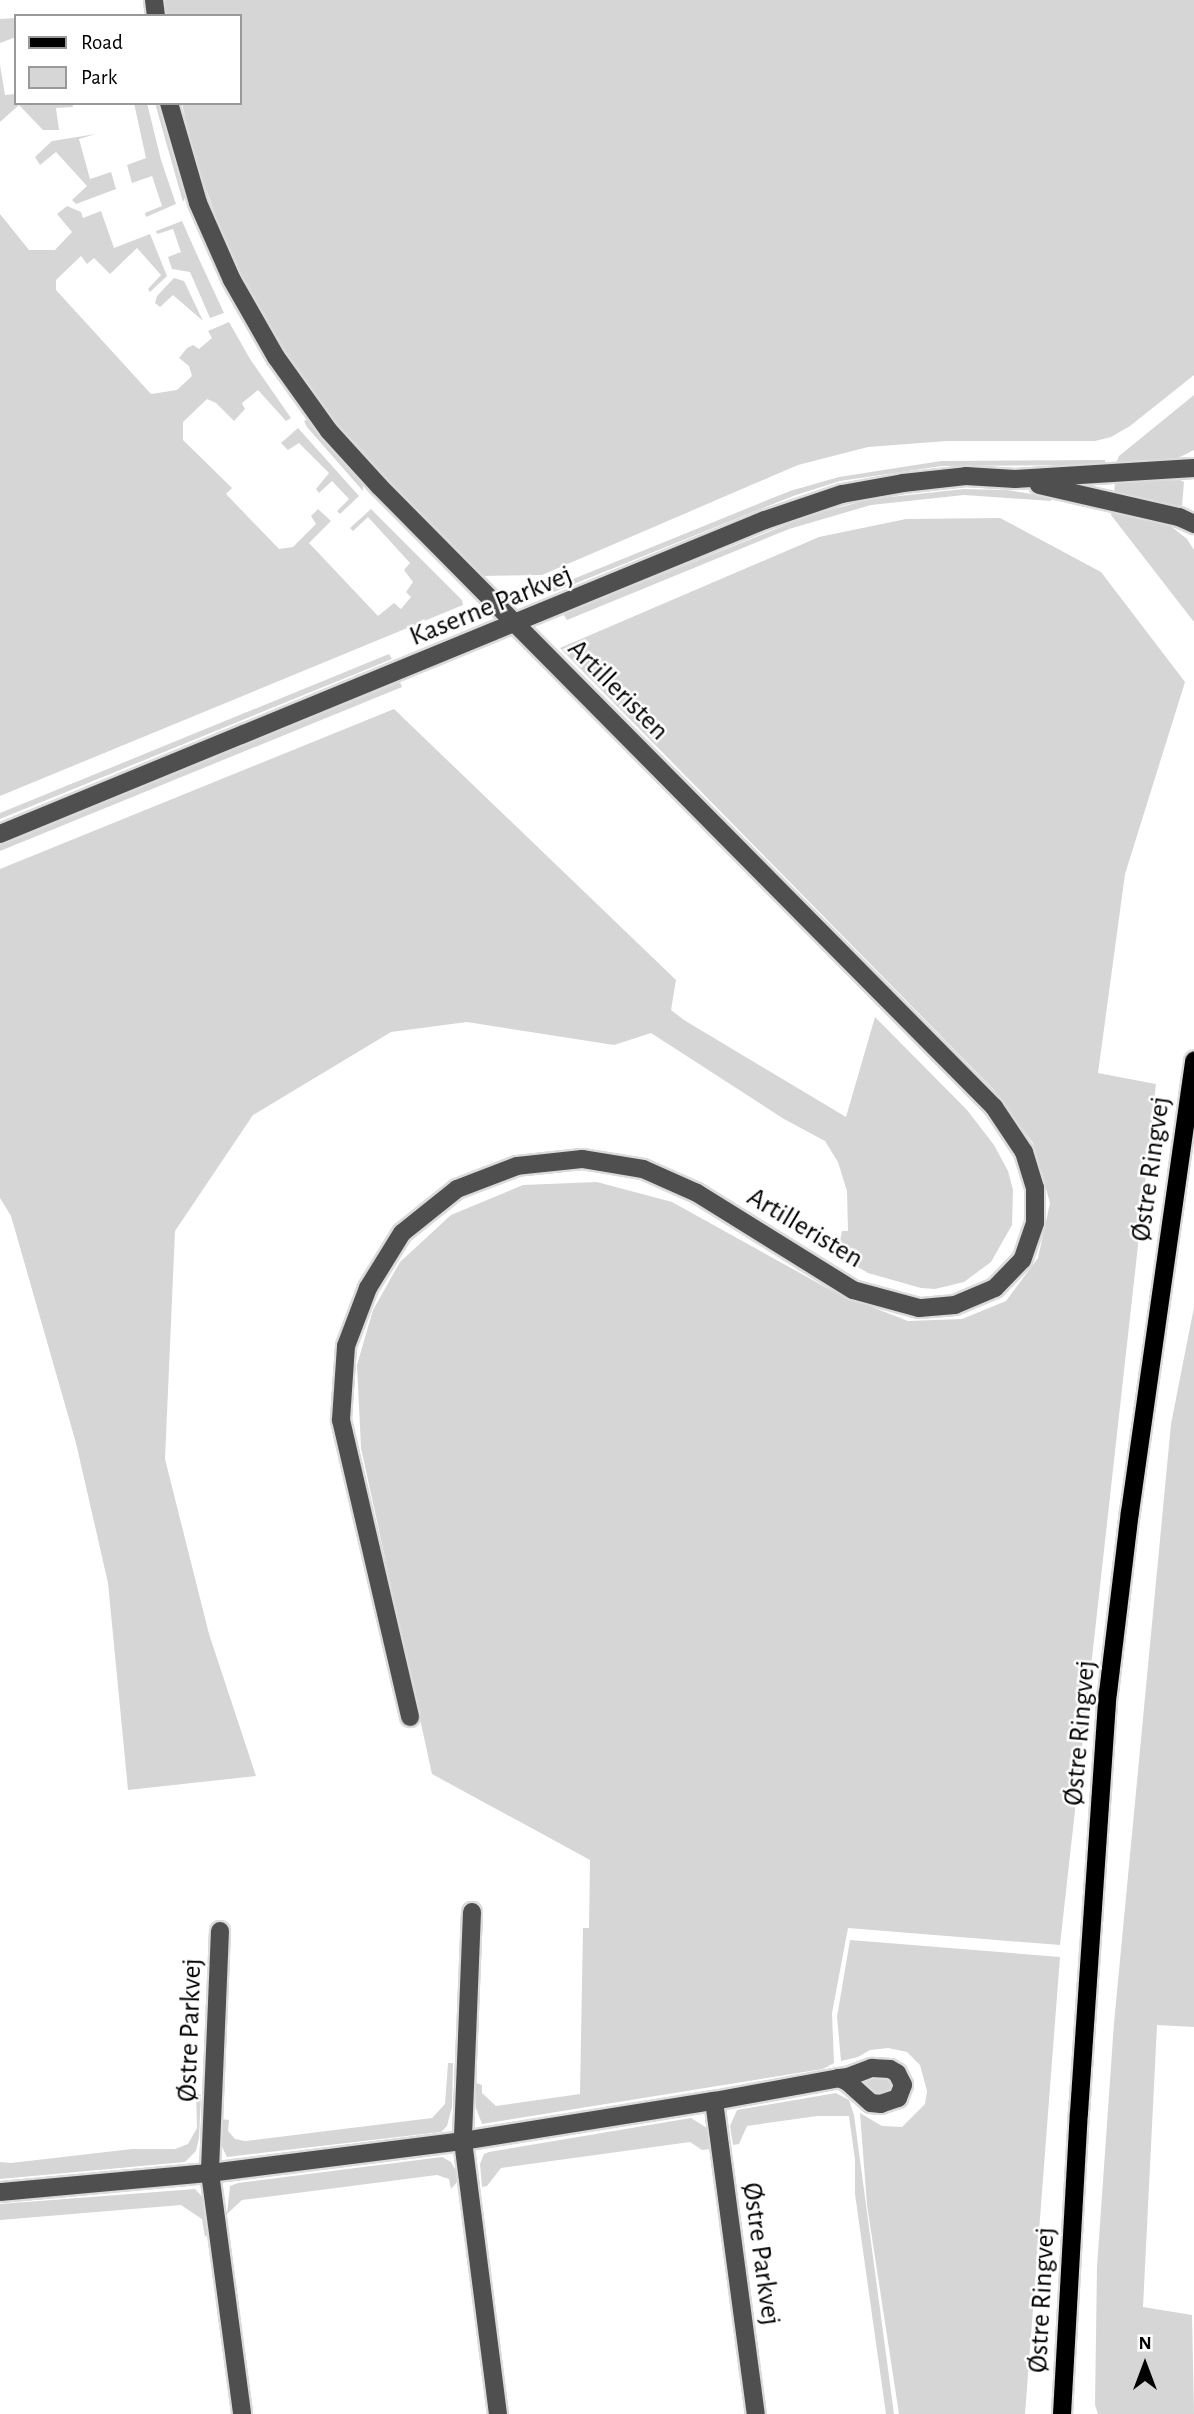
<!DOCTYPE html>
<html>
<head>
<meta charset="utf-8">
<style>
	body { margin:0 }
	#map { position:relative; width:1194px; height:2414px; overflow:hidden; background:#fff; font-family:"Alegreya Sans",sans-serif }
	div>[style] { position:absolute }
	.green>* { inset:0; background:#d6d6d6 }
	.roads { filter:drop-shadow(2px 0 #dbdbdb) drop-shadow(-2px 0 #dbdbdb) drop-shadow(0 2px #dbdbdb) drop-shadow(0 -2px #dbdbdb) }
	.minor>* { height:18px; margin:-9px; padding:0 9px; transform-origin:9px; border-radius:9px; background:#4f4f4f }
	.major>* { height:18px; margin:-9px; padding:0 9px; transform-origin:9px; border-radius:9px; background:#000 }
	span { translate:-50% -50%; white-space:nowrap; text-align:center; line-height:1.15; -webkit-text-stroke:5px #fff; paint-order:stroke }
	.street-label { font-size:28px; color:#000 }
	.legend { position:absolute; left:14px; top:14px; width:228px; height:91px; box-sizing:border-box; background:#fff; border:2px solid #999; margin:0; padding:9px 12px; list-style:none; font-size:21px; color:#000 }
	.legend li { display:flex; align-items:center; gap:14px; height:35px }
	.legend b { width:35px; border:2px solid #999 }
	.north { position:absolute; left:1110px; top:2330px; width:70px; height:70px; -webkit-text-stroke:5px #fff; paint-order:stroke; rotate:0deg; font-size:19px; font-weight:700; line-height:28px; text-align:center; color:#000 }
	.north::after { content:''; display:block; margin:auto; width:24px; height:32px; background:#000; clip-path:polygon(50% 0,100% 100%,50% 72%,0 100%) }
</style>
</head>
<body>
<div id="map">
	<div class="green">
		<i style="clip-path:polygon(164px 0,1194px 0,1194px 375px,1130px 426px,1111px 437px,1095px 441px,947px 441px,868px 447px,798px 465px,542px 575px,482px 576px,364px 456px,327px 413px,284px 351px,230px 254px,193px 154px,182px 103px,240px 103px,240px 16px,165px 16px)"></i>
		<i style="clip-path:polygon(16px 18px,16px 37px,0 43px,0 19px)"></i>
		<i style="clip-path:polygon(0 65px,5px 95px,16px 94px,16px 103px,72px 103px,73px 107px,56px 108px,59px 130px,43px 130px,19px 105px,0 122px)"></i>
		<i style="clip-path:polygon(134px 103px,147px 103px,161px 160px,176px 204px,146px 217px,145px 213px,162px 206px,152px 176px,132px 183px,127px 165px,146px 158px)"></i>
		<i style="clip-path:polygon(155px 103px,160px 103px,186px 195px,183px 202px)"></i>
		<i style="clip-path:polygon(96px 134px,79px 139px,90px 179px,111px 172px,116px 189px,76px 204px,72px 200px,87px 186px,56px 152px,40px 165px,35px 157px,52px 141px)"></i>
		<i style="clip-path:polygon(67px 206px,81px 212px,83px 218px,101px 211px,114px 248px,150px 234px,167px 276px,150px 292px,148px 289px,161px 275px,137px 248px,110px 274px,94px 258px,87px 264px,81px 256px,56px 280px,56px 290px,151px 394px,177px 390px,192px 376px,189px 366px,179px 358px,187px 348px,193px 345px,199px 349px,212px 338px,208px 331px,229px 322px,250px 359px,291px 418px,286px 421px,258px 390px,242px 403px,245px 409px,234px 421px,216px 403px,207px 399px,183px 422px,183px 440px,232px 488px,226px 494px,279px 549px,293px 547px,316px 524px,311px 516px,318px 509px,331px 521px,309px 543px,378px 616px,394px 603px,401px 609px,411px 597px,406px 592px,413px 582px,404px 570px,410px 563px,368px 517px,353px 531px,350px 528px,371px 509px,462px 600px,463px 605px,0 796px,0 214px,29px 250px,55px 250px,72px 232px,57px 214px)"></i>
		<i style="clip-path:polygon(182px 221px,198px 257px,224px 313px,210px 318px,190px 272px,172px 269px,168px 257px,181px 252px,173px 229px,157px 234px,156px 231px)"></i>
		<i style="clip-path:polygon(174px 278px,184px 281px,203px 321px,173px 295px,160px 307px,155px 303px,157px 296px)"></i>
		<i style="clip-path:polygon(1194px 395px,1194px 450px,1170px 462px,1116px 464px,1119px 456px)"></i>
		<i style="clip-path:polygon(307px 420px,363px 484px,363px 491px,307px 427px,304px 421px)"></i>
		<i style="clip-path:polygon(298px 428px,359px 496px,340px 514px,337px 511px,349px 499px,332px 481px,319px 493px,316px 489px,329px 473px,299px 443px,288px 450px,281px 443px)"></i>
		<i style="clip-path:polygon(1105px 460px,1105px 465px,942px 466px,840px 481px,793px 496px,554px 592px,551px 588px,790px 491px,839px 477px,941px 461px)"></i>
		<i style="clip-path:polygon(1180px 480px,1184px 482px,1182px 506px,1114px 494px,1115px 482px)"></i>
		<i style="clip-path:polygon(964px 489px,1007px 490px,1051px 497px,1051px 501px,964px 495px,871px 505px,789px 529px,567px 620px,563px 614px,811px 515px,871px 499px)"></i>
		<i style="clip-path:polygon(1111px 508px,1163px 520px,1187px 539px,1194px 550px,1194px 622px,1111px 515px)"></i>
		<i style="clip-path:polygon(1000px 518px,1101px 572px,1185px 682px,1125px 874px,1098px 1073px,1156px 1084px,1060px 1945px,848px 1928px,832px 2013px,834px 2063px,823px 2069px,482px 2124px,476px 2108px,476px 2083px,482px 2085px,482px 2093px,496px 2106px,580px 2094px,583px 1928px,589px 1928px,590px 1860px,432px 1774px,361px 1448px,357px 1365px,373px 1310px,400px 1262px,451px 1215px,523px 1185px,597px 1182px,672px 1202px,836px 1293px,908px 1321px,962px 1319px,1006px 1301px,1038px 1258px,1050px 1203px,1033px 1143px,994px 1090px,560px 648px,819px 537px,906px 519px)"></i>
		<i style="clip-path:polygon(389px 654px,392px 659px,0 819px,0 813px)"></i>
		<i style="clip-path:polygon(400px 682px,402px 687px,0 851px,0 845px)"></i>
		<i style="clip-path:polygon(394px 709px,676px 980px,671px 1010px,684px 1020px,846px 1117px,875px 1017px,967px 1110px,994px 1145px,1008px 1171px,1013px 1190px,1012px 1225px,991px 1262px,964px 1282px,935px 1289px,921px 1288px,868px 1273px,837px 1255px,842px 1231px,848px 1231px,847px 1191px,838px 1162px,825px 1141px,784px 1119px,651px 1033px,614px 1045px,467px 1022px,391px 1032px,253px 1115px,175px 1231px,165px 1459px,209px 1634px,256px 1776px,128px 1790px,108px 1583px,76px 1443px,11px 1216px,0 1198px,0 869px)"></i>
		<i style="clip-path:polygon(1194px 1307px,1194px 2027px,1157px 2025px,1143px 2307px,1192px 2315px,1194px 2414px,1098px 2414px,1095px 2405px,1097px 2267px,1114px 2023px,1171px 1424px)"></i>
		<i style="clip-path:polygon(850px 1940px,1060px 1957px,1025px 2414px,899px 2414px,867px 2205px,860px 2113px,882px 2126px,902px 2127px,925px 2104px,927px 2091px,920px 2065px,907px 2052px,888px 2048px,870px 2050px,858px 2057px,841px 2061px,837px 2017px)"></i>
		<i style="clip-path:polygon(448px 2063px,453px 2063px,452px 2107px,447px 2126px,441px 2132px,227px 2157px,219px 2141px,221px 2119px,229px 2120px,228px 2131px,235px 2139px,245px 2141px,432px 2118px,445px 2104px)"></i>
		<i style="clip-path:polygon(884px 2070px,899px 2086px,883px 2103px,858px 2087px,861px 2078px)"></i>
		<i style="clip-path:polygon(196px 2093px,201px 2095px,199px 2138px,196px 2151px,185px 2162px,0 2179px,0 2162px,11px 2163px,132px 2149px,175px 2149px,188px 2144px,197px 2128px)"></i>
		<i style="clip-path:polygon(836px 2093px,849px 2100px,854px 2115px,894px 2414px,886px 2414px,855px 2194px,855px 2160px,849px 2116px,817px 2116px,747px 2126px,739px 2144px,733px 2145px,730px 2126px,737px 2110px)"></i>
		<i style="clip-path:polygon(691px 2118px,707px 2128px,711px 2149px,702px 2150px,690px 2142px,501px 2168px,487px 2186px,482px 2187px,480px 2164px,484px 2154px,489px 2152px)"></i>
		<i style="clip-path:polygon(442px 2157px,451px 2162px,456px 2171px,458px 2181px,451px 2189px,449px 2179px,437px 2175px,242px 2200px,227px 2214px,230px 2186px,238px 2183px)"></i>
		<i style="clip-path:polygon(195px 2189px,206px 2201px,210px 2233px,205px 2237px,202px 2219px,181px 2205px,0 2220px,0 2204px)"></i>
	</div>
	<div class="roads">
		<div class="minor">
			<i style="left:154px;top:0;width:16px;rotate:83deg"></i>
			<i style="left:169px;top:103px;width:104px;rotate:73.8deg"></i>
			<i style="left:198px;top:203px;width:84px;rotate:66.2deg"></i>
			<i style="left:232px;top:280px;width:89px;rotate:60.3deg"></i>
			<i style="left:276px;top:357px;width:91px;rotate:54.4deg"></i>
			<i style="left:329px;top:431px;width:74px;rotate:47.7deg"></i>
			<i style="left:379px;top:486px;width:874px;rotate:45.28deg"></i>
			<i style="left:994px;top:1107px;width:54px;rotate:56.3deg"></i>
			<i style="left:1024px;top:1152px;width:38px;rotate:73deg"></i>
			<i style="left:1035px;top:1188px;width:35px;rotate:90deg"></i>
			<i style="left:1035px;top:1223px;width:39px;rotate:109deg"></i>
			<i style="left:1022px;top:1260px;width:39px;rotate:134deg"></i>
			<i style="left:995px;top:1288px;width:43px;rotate:157deg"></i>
			<i style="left:955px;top:1305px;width:36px;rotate:175deg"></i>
			<i style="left:919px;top:1308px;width:68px;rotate:-164.7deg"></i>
			<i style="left:853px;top:1290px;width:184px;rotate:-148.1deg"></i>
			<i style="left:697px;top:1193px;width:59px;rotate:-156deg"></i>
			<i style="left:643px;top:1169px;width:62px;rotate:-170.7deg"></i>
			<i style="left:582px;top:1159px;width:65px;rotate:173.9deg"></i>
			<i style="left:517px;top:1166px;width:64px;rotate:159deg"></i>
			<i style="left:457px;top:1189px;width:70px;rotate:141.3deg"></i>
			<i style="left:402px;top:1233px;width:65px;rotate:121.7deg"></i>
			<i style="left:368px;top:1288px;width:62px;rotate:110.8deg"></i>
			<i style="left:346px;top:1346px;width:74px;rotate:93.9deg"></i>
			<i style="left:341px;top:1420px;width:305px;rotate:76.9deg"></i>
			<i style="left:1039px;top:485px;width:144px;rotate:12.9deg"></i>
			<i style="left:1179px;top:517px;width:17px;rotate:25deg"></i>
			<i style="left:0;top:834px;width:827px;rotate:-22.32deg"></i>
			<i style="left:765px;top:520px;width:81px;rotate:-18.7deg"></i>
			<i style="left:842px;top:494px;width:62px;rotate:-10.2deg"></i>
			<i style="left:903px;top:483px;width:63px;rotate:-6.3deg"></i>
			<i style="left:966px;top:476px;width:49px;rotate:3.5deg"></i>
			<i style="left:1015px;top:479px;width:179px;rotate:-3.5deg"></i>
			<i style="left:472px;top:1912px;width:229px;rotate:92.3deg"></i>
			<i style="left:463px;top:2141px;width:275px;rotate:82.7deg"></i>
			<i style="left:220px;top:1931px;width:242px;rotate:92.4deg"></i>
			<i style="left:210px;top:2173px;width:243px;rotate:82.4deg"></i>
			<i style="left:714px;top:2101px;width:316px;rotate:82.4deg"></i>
			<i style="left:0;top:2192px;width:211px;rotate:-5.2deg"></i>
			<i style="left:210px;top:2173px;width:255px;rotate:-7.2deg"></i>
			<i style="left:463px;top:2141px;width:254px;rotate:-9.1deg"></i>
			<i style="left:714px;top:2101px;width:127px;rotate:-10.4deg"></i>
			<i style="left:839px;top:2078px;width:9px;rotate:-6deg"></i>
			<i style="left:848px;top:2077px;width:26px;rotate:-21deg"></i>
			<i style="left:872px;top:2068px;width:18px;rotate:3deg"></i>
			<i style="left:890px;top:2069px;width:8px;rotate:30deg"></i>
			<i style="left:897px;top:2073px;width:13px;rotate:63deg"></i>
			<i style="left:903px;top:2085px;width:14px;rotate:111deg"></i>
			<i style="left:898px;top:2098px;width:18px;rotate:161deg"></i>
			<i style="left:881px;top:2104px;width:10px;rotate:-174deg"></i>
			<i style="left:871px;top:2103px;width:31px;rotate:-138deg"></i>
			<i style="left:848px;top:2082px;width:10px;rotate:-156deg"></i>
		</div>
		<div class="major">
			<i style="left:1062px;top:2414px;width:301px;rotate:-86.8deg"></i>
			<i style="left:1079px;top:2113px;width:421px;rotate:-86.1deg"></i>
			<i style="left:1108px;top:1693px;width:182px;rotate:-83.1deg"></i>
			<i style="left:1130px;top:1512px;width:456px;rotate:-81.9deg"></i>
		</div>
	</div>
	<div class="street-label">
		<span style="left:491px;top:606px;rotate:-22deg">Kaserne Parkvej</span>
		<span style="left:618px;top:690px;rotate:45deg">Artilleristen</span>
		<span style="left:1151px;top:1169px;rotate:-82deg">Østre Ringvej</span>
		<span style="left:805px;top:1228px;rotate:31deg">Artilleristen</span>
		<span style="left:1080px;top:1733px;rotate:-85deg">Østre Ringvej</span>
		<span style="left:190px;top:2030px;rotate:-88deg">Østre Parkvej</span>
		<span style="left:761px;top:2254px;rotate:82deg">Østre Parkvej</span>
		<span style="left:1042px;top:2300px;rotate:-87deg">Østre Ringvej</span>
	</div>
	<ul class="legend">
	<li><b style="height:9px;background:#000"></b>Road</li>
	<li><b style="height:19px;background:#d6d6d6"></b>Park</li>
	</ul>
	<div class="north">N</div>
</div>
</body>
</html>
